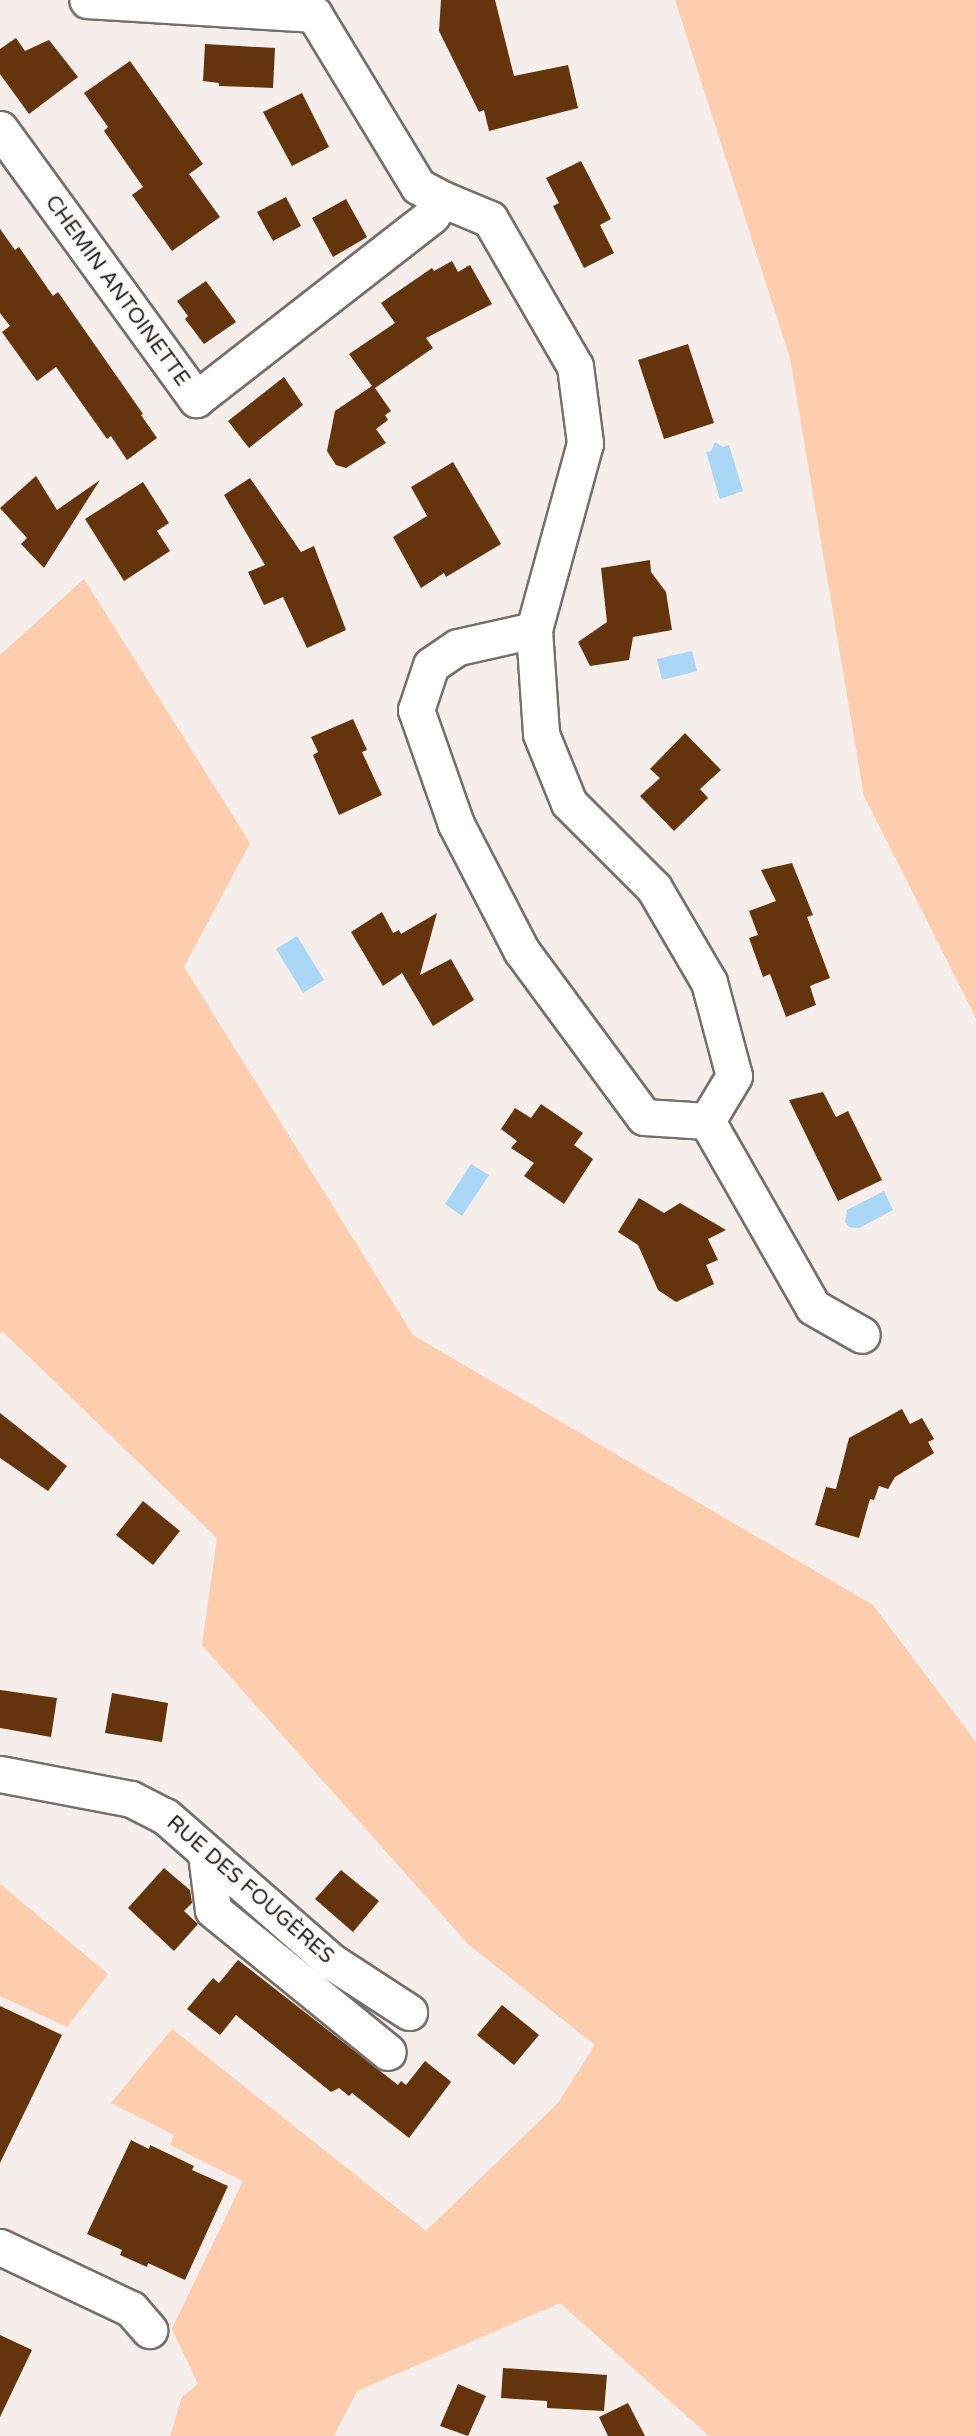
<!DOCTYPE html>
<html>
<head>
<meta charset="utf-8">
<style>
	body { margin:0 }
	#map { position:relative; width:976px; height:2436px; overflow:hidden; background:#f5eeea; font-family:"Varela Round",sans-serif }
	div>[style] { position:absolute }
	.green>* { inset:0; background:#fdcdae }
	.water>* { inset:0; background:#abd7f6 }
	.building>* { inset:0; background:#64340c }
	.roads { filter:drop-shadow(2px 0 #756f6b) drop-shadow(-2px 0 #756f6b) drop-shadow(0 2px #756f6b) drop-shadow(0 -2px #756f6b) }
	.minor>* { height:35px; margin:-17.5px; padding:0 17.5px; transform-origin:17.5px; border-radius:17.5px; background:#fff }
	span { translate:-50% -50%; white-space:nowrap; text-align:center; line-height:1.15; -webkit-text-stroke:7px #fffcfa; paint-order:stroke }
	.street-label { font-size:21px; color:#1f1d1b }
</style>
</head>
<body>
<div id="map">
	<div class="green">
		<i style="clip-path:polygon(675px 0,976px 0,976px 1018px,864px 796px,790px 358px)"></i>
		<i style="clip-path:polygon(84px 579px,250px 843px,184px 967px,413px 1335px,873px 1605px,976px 1742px,976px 2436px,709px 2436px,560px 2303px,357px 2391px,334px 2436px,170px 2436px,182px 2397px,198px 2384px,172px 2329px,243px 2181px,170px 2145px,174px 2135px,111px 2103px,172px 2029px,426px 2231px,558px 2103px,595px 2045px,469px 1945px,202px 1645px,217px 1538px,3px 1332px,0 1333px,0 655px)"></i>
		<i style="clip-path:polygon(0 1884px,108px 1974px,67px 2027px,0 1996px)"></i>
	</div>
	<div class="water">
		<i style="clip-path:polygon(715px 442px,723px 447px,729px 445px,743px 491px,720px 499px,706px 452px,711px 451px)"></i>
		<i style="clip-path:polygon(692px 651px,697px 671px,662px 680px,657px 659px)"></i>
		<i style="clip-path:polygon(297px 936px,324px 980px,303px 993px,276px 949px)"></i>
		<i style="clip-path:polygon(471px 1164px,489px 1175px,462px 1216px,445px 1204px)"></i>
		<i style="clip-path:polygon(884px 1191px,893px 1210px,859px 1228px,849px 1227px,845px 1222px,847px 1210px)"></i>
	</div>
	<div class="building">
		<i style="clip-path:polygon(441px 0,495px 0,514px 76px,568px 65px,578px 108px,489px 131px,484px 110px,479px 112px,439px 31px)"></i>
		<i style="clip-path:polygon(16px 38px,25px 51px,49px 40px,78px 77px,29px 114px,0 74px,0 49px)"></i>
		<i style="clip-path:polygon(205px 44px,275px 48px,273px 88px,219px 86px,219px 83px,203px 81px)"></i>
		<i style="clip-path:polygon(130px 61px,203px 164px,189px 174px,220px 217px,172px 251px,132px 195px,143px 187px,104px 131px,108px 127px,84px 93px)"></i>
		<i style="clip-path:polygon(302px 93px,329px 147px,292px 166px,263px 112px)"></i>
		<i style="clip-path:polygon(581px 161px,611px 219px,600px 225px,614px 253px,584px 268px,553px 206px,559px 203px,546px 178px)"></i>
		<i style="clip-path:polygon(286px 197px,301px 226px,273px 241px,257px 212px)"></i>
		<i style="clip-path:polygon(346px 199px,367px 237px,333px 257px,312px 218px)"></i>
		<i style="clip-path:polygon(0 229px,15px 250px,19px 247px,53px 296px,58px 292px,143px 414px,141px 415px,157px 438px,127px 460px,111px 436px,107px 439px,56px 367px,37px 381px,2px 332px,10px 326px,0 313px)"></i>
		<i style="clip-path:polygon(452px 261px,458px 272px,470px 265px,492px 304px,426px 338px,433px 348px,375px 388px,391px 411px,385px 415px,388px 420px,376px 429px,386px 443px,346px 468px,336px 465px,327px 451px,335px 411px,372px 386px,349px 354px,395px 323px,381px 303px,432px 268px,434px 271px)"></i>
		<i style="clip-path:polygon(206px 281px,236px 322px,204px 344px,185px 319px,188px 316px,177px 301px)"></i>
		<i style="clip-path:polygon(688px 344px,714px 423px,664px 439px,638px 360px)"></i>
		<i style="clip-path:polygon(284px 377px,303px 405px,249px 448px,228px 421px)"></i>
		<i style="clip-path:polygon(453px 462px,501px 544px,446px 577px,444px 573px,421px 588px,393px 537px,427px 516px,411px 487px)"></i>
		<i style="clip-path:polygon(36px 476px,57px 510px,100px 480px,44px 568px,21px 544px,27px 538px,0 508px)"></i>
		<i style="clip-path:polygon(250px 478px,301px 552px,314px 546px,346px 630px,307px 648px,283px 597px,264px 605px,248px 572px,265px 565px,224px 495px)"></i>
		<i style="clip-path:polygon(143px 482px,169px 523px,157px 531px,170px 551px,124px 581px,85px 519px)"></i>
		<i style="clip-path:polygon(650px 560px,651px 572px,666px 592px,672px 630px,633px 637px,629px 660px,590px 666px,578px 642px,607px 622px,601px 568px)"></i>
		<i style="clip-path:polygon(353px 719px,367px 750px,362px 752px,382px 795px,339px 815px,313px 755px,318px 752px,311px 737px)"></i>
		<i style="clip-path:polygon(685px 733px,721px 770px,700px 789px,708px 798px,674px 831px,640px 796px,660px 778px,650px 769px)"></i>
		<i style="clip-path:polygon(792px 863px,813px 915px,807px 917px,830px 978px,810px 986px,816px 1005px,786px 1017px,770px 974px,763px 977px,749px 938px,758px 935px,749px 911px,776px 901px,761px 870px)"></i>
		<i style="clip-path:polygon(382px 912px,393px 933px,399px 930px,401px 934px,437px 913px,420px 975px,451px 959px,474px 1000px,433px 1026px,402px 973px,383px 986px,351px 932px)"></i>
		<i style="clip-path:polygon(823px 1092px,836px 1117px,848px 1111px,882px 1180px,838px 1201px,789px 1100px)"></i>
		<i style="clip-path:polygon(541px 1104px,583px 1133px,574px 1145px,593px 1159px,564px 1204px,524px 1176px,534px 1163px,511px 1148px,517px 1141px,501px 1129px,515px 1108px,531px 1118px)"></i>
		<i style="clip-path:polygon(639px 1198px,664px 1213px,680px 1203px,726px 1230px,708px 1239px,718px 1260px,706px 1265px,714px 1284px,676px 1302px,658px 1290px,638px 1245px,618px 1232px)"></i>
		<i style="clip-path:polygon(902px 1409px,910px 1424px,922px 1418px,934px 1439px,928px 1442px,934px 1453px,895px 1477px,888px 1489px,879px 1486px,874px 1500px,870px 1499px,859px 1538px,815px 1525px,826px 1487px,836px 1489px,849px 1438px)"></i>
		<i style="clip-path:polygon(0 1413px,67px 1466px,48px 1491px,0 1458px)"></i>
		<i style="clip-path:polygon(143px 1501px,180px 1531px,153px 1565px,116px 1535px)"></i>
		<i style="clip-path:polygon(0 1690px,57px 1698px,51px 1737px,0 1728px)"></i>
		<i style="clip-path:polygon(112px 1693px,168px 1703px,162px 1742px,105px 1733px)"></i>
		<i style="clip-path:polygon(164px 1868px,190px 1890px,192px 1903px,184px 1911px,198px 1924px,174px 1951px,128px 1908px)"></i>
		<i style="clip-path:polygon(341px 1870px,379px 1901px,353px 1932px,315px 1899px)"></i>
		<i style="clip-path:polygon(238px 1960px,398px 2085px,401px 2081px,406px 2085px,425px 2061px,449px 2080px,451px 2082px,409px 2138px,352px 2093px,349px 2096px,339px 2088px,331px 2092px,236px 2015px,220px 2035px,187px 2009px,213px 1978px,219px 1983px)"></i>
		<i style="clip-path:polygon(502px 2005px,539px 2035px,514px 2065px,477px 2035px)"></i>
		<i style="clip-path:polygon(0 2006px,62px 2035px,0 2163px)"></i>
		<i style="clip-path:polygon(131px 2140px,149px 2149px,150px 2145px,194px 2166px,192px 2170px,228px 2186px,185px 2280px,148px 2263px,147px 2267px,120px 2255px,122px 2250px,87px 2234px)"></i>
		<i style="clip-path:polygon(0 2335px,32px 2350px,0 2417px)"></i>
		<i style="clip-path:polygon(503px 2368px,607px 2375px,604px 2411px,547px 2408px,547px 2401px,501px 2398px)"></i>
		<i style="clip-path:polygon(458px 2384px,486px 2396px,468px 2436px,440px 2426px)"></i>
		<i style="clip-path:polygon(628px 2403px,645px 2436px,608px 2436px,599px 2417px)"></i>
	</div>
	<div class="roads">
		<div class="minor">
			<i style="left:0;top:129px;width:334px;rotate:54deg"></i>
			<i style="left:196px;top:399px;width:299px;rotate:-37.9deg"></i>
			<i style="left:432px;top:215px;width:19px;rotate:-58deg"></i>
			<i style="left:442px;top:199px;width:27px;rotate:-152deg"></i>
			<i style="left:418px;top:186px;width:201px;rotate:-121.2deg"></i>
			<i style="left:314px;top:14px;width:227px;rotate:-176.5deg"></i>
			<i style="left:442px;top:199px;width:52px;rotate:22.6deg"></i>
			<i style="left:490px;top:219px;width:170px;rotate:60deg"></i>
			<i style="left:575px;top:366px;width:78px;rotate:82.6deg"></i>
			<i style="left:585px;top:443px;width:194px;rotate:105.3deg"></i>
			<i style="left:534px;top:630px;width:104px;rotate:86.1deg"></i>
			<i style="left:541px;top:734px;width:74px;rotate:67.9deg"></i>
			<i style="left:569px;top:803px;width:120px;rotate:45deg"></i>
			<i style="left:654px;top:888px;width:109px;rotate:59.7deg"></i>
			<i style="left:709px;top:982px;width:97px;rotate:75.1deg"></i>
			<i style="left:734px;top:1076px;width:52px;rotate:121deg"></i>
			<i style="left:707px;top:1121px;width:63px;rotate:-176.4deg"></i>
			<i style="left:644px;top:1117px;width:207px;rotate:-126.4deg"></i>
			<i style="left:521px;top:950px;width:142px;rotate:-117.3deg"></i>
			<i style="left:456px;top:824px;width:121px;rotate:-109.3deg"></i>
			<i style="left:416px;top:710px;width:47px;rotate:-71.6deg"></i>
			<i style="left:431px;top:665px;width:32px;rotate:-34deg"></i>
			<i style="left:458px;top:647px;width:78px;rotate:-12.6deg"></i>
			<i style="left:707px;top:1121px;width:214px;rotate:60.3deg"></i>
			<i style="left:813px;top:1307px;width:56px;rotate:29.7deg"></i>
			<i style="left:0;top:1774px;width:133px;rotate:10.8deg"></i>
			<i style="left:131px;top:1799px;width:38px;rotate:27deg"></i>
			<i style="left:165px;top:1816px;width:222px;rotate:41.2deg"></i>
			<i style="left:332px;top:1962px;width:92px;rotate:33deg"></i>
			<i style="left:206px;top:1854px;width:56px;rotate:82.9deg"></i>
			<i style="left:213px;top:1910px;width:225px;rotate:39.1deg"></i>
			<i style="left:0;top:2247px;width:145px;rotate:25.3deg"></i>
			<i style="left:131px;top:2309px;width:28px;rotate:49deg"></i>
		</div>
	</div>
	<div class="street-label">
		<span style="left:117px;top:291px;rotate:54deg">CHEMIN ANTOINETTE</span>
		<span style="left:250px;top:1890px;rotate:41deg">RUE DES FOUGÈRES</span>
	</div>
</div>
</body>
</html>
